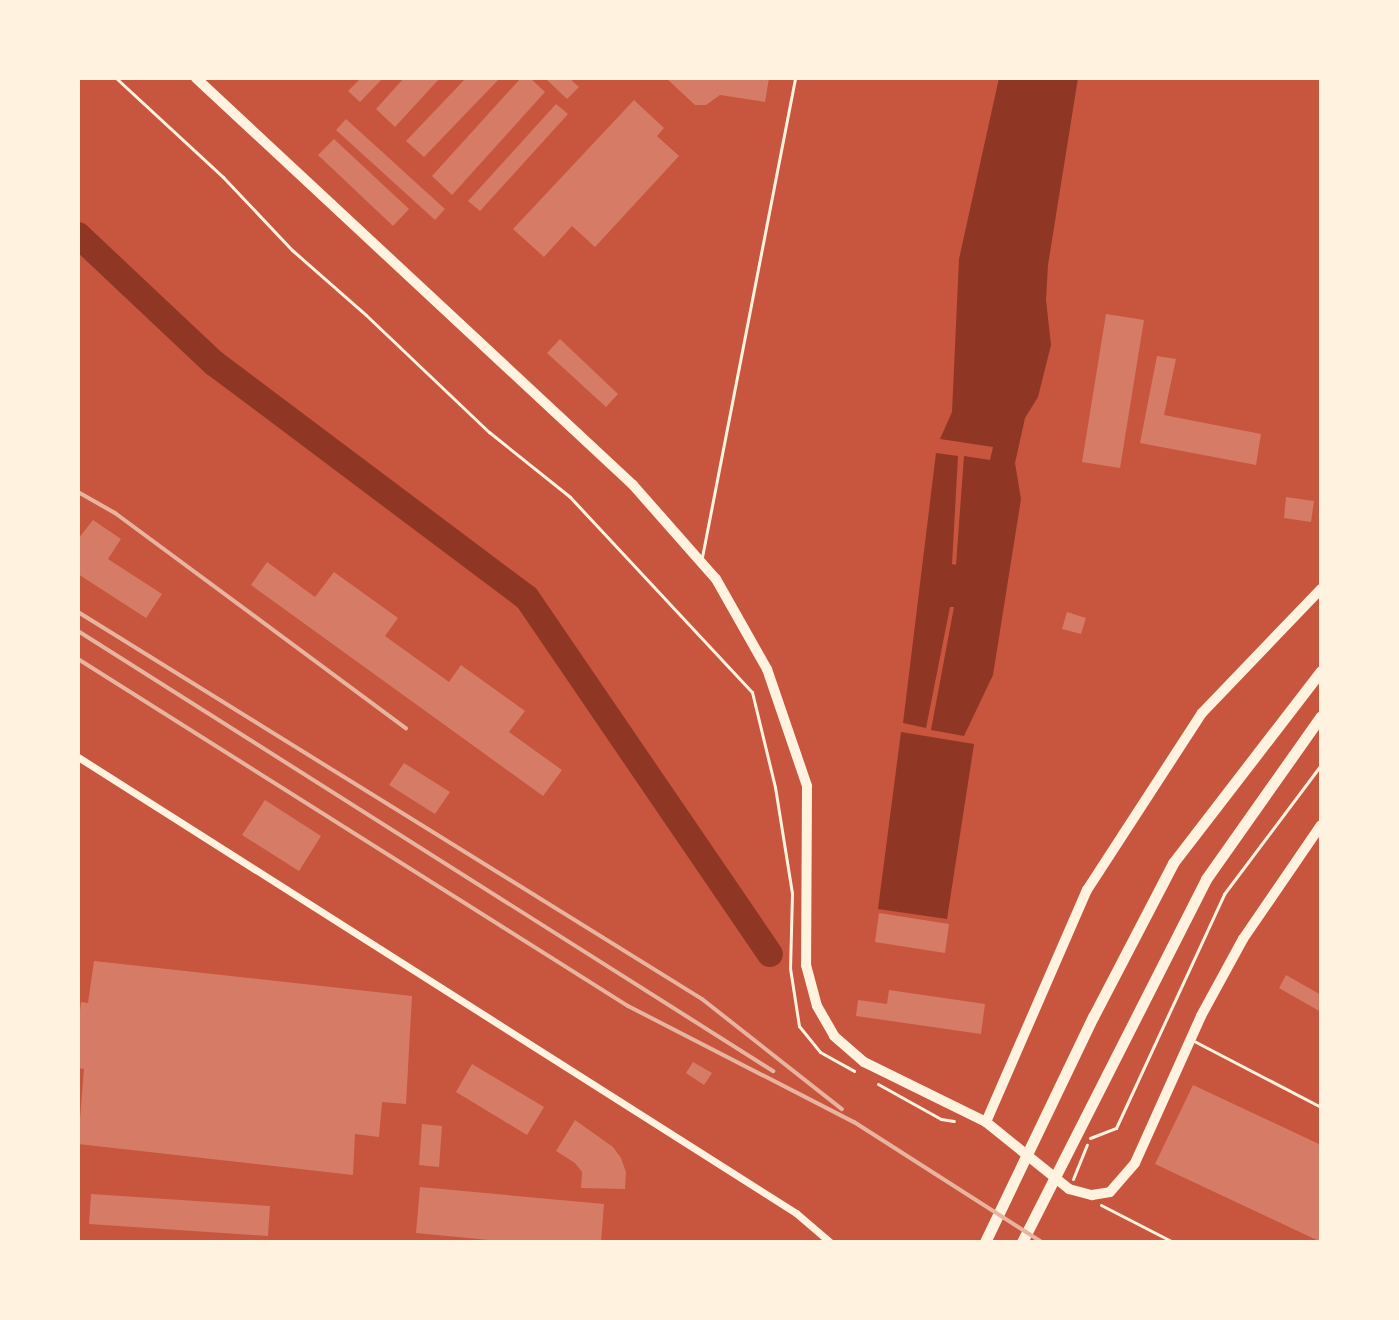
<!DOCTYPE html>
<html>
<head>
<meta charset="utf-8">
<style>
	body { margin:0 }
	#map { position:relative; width:1399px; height:1320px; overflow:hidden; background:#c8553d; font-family:Spectral,serif }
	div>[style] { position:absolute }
	.water>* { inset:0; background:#8f3625 }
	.river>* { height:26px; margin:-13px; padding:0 13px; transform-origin:13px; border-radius:13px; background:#8f3625 }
	.building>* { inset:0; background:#d67c66 }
	.path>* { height:3px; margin:-1.5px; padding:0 1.5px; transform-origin:1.5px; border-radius:1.5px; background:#fff3e0 }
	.service>* { height:3px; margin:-1.5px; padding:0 1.5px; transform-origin:1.5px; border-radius:1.5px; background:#fff3e0 }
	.minor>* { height:7px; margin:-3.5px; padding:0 3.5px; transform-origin:3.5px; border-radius:3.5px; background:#fff3e0 }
	.secondary>* { height:10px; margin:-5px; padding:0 5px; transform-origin:5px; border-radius:5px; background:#fff3e0 }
	.primary>* { height:11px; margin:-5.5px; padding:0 5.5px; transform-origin:5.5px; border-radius:5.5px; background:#fff3e0 }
	.rail>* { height:4px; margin:-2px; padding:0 2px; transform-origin:2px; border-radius:2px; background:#e9b49f }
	span { translate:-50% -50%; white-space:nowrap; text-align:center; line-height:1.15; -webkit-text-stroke:8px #fff3e0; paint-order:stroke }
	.frame { position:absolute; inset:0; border:80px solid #fff3e0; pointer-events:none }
</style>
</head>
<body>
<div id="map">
	<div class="water">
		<i style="clip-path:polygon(999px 78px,1078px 78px,1048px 265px,1046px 300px,1051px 345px,1038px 397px,1025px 418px,1015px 463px,1021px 499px,993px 675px,964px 736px,931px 730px,954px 607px,950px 607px,926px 728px,903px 723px,936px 453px,958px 456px,952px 564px,956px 565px,964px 456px,990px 460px,993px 447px,940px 439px,952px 412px,959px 259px)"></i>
		<i style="clip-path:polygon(901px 732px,974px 744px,947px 919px,878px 909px)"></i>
	</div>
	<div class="river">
		<i style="left:78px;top:235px;width:187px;rotate:43.3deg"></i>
		<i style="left:214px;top:363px;width:391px;rotate:36.9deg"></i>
		<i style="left:527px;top:598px;width:431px;rotate:55.7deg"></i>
	</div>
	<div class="building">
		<i style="clip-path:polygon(361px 78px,383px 78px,360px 102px,348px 91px)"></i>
		<i style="clip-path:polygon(404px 78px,440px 78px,395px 127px,376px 109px)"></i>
		<i style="clip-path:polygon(466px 78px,500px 78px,424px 157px,406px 141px)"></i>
		<i style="clip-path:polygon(521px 78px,530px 78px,545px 92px,452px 195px,432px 176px)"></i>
		<i style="clip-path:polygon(545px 78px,569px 78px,579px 87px,567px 99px)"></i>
		<i style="clip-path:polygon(666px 78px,769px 78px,765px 102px,720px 95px,706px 105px,695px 105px)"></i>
		<i style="clip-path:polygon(634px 100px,664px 128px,657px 136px,679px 156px,595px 247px,572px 226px,544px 257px,513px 229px)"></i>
		<i style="clip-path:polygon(556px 104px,568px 114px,480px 211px,468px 201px)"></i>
		<i style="clip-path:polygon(346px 119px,445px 209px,435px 220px,336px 130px)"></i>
		<i style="clip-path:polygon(334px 139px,409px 209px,393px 226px,318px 155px)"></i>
		<i style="clip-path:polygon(1106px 314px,1144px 320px,1120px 468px,1082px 462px)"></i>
		<i style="clip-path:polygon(560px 339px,618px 394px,606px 407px,547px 353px)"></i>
		<i style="clip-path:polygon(1157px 356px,1176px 359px,1164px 415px,1261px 434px,1256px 465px,1140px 443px)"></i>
		<i style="clip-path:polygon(1286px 497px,1314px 501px,1311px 522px,1284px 518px)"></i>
		<i style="clip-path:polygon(93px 520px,121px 539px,108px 559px,162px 594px,146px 618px,78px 574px,78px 539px)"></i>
		<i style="clip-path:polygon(267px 562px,315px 597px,334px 572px,398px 618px,385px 636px,449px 682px,461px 665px,525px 711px,509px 732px,562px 770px,543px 796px,251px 585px)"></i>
		<i style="clip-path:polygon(1067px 612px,1086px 618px,1081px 634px,1062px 629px)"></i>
		<i style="clip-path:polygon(404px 763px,450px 792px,435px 814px,389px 785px)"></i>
		<i style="clip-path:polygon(265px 800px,321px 836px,299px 871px,242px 835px)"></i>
		<i style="clip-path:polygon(879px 913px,949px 924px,945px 953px,875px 942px)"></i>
		<i style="clip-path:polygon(94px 961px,412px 996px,406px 1104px,382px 1102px,379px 1137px,355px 1134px,353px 1175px,78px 1144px,84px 1069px,78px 1068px,78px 1028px,81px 1002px,88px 1003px)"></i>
		<i style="clip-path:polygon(1286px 975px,1321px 995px,1321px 1012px,1279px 988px)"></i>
		<i style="clip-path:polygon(889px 990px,985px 1004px,981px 1034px,856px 1016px,858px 1000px,887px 1004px)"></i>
		<i style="clip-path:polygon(693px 1062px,712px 1073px,704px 1085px,686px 1073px)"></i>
		<i style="clip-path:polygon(472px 1064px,544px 1107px,527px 1135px,456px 1092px)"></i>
		<i style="clip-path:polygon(1193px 1085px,1321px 1145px,1321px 1242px,1155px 1164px)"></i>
		<i style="clip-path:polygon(575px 1120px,613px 1147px,621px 1158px,626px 1172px,625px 1189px,581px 1188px,582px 1172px,575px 1163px,556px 1151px)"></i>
		<i style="clip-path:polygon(422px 1124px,442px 1126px,439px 1167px,419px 1165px)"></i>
		<i style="clip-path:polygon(420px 1187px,604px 1204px,601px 1242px,510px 1242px,416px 1233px)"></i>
		<i style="clip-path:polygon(91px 1194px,270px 1206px,268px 1236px,89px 1224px)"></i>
	</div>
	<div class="path">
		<i style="left:116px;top:78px;width:146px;rotate:42.8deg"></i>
		<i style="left:223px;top:177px;width:100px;rotate:46.6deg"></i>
		<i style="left:292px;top:250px;width:98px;rotate:41.3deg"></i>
		<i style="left:366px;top:315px;width:170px;rotate:43.6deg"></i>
		<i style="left:489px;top:432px;width:104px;rotate:38.7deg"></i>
		<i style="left:570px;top:497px;width:267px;rotate:47deg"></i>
		<i style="left:752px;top:692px;width:98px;rotate:76.4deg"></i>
		<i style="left:775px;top:787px;width:107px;rotate:80.9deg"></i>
		<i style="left:792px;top:893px;width:75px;rotate:91.5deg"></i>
		<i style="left:790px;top:968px;width:59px;rotate:81.2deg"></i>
		<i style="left:799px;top:1026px;width:33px;rotate:51deg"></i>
		<i style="left:820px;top:1052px;width:39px;rotate:29deg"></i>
		<i style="left:878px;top:1084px;width:72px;rotate:29.1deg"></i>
		<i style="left:941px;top:1119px;width:13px;rotate:9deg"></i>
		<i style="left:1090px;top:1138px;width:28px;rotate:-21deg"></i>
		<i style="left:1116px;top:1128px;width:258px;rotate:-65.2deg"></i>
		<i style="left:1224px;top:894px;width:161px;rotate:-53.1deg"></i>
		<i style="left:1073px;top:1179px;width:37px;rotate:-68deg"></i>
		<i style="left:1101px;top:1205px;width:81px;rotate:27.2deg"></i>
	</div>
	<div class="service">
		<i style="left:702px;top:557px;width:488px;rotate:-79deg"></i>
		<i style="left:1194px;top:1041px;width:143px;rotate:27.5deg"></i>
	</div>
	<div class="minor">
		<i style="left:78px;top:757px;width:851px;rotate:32.42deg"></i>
		<i style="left:796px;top:1213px;width:45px;rotate:40.5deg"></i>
	</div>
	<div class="secondary">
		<i style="left:196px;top:78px;width:597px;rotate:42.96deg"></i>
		<i style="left:633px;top:485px;width:125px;rotate:48.6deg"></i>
		<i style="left:716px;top:579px;width:103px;rotate:60.5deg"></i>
		<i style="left:767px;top:669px;width:124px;rotate:71.1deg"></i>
		<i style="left:807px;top:786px;width:179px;rotate:90.3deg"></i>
		<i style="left:806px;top:965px;width:42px;rotate:75deg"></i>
		<i style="left:817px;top:1006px;width:34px;rotate:60deg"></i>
		<i style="left:834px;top:1036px;width:40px;rotate:41deg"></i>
		<i style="left:864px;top:1062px;width:136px;rotate:26.2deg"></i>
		<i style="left:986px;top:1122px;width:107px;rotate:38.9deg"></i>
		<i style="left:1069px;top:1189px;width:24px;rotate:15deg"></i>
		<i style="left:1092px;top:1195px;width:18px;rotate:-9deg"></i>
		<i style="left:1110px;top:1192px;width:38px;rotate:-49deg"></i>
		<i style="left:1135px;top:1163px;width:161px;rotate:-65.8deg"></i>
		<i style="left:1201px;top:1016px;width:88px;rotate:-61.4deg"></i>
		<i style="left:1243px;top:939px;width:138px;rotate:-55.6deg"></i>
		<i style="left:986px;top:1122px;width:253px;rotate:-66.5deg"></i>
		<i style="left:1087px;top:890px;width:211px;rotate:-57deg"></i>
		<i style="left:1202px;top:713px;width:172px;rotate:-46.2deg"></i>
	</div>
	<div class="primary">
		<i style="left:985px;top:1242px;width:250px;rotate:-64.4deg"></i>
		<i style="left:1093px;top:1017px;width:174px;rotate:-62.5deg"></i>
		<i style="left:1173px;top:863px;width:242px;rotate:-52.4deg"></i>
		<i style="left:1022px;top:1242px;width:407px;rotate:-63.1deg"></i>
		<i style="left:1206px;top:879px;width:199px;rotate:-54.8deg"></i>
	</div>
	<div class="rail">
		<i style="left:78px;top:492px;width:43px;rotate:29.6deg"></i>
		<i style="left:115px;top:513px;width:362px;rotate:36.5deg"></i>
		<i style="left:78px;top:612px;width:734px;rotate:31.81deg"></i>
		<i style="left:702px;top:999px;width:178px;rotate:38.2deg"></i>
		<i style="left:78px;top:631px;width:823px;rotate:32.34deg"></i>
		<i style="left:78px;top:659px;width:650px;rotate:32.25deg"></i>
		<i style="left:628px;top:1006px;width:254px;rotate:27.2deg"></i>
		<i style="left:854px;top:1122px;width:223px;rotate:32.6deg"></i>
	</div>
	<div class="frame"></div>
</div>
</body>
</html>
